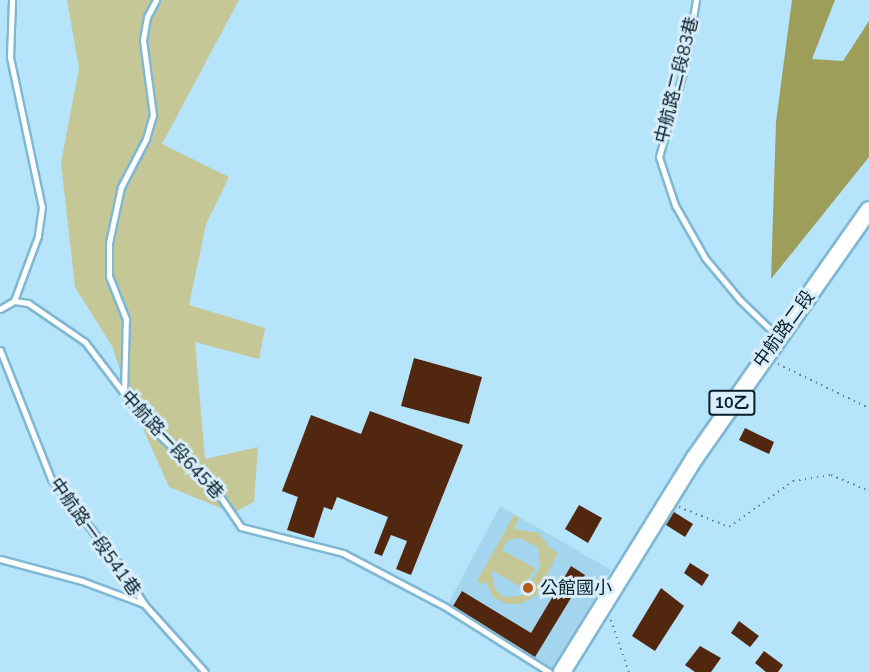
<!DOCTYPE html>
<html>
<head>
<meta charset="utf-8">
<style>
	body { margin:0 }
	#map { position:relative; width:869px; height:672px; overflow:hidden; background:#b6e4fb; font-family:"Nunito Sans","Noto Sans TC",sans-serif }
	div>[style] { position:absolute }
	.built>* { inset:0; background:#a3d5ef }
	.green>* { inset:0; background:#c5c797 }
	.forest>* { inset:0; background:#9c9e59 }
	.building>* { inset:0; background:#51280f }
	.path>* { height:1.5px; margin-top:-0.75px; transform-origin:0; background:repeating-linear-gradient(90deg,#5e8191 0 1.5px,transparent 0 6px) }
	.roads { filter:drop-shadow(2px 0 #7fb8d3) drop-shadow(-2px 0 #7fb8d3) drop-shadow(0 2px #7fb8d3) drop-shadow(0 -2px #7fb8d3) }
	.lane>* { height:5px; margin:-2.5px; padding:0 2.5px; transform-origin:2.5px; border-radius:2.5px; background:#fff }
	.primary>* { height:16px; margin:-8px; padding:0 8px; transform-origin:8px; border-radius:8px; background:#fff }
	.dots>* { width:16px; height:16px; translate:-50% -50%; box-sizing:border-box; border:3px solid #d7edf9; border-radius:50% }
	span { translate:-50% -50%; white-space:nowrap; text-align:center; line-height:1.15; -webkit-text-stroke:6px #d7edf9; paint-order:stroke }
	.shield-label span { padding:2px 4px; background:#d7edf9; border:2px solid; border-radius:4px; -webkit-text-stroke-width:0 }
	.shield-label { font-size:16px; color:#071f29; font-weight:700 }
	.street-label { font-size:18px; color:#071f29 }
	.poi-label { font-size:18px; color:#071f29 }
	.left { translate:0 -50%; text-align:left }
</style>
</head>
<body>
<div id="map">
	<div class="built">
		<i style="clip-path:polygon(500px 506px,611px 570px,553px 670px,447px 606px)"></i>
	</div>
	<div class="green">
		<i style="clip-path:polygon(67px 0,239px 0,162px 144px,229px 177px,206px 224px,189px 305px,265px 328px,259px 359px,195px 342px,205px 459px,258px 447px,254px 502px,233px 513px,169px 487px,129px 397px,112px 346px,75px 287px,61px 163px,79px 68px)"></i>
		<i style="clip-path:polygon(evenodd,514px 515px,519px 518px,514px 529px,539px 533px,550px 548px,558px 553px,537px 595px,521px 604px,507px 604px,493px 597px,486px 581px,483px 585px,477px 581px,514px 515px,519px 538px,538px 547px,540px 567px,521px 596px,503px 597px,495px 589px,491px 570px,523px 588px,535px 568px,502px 550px,507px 541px,519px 538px)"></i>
	</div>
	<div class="forest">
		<i style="clip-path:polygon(792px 0,835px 0,812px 59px,843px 61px,869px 21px,869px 157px,771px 279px,776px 122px)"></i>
	</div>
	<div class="building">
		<i style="clip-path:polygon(414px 358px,482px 377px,469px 424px,401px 406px)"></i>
		<i style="clip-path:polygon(370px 411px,463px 445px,411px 575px,396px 569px,407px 541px,391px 535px,382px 556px,374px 553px,388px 517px,337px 497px,332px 510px,324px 507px,314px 538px,287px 530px,298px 497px,282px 491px,311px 415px,361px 434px)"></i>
		<i style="clip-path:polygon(745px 428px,774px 442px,769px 454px,739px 440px)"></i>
		<i style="clip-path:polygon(579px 505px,602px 518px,588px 543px,565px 529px)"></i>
		<i style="clip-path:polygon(674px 512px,693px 524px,685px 537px,666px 525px)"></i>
		<i style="clip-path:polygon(690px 563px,709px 575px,702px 586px,684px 573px)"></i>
		<i style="clip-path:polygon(571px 566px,585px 575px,535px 657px,453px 606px,462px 591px,531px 633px)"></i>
		<i style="clip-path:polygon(661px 588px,684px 606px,655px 651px,632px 636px)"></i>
		<i style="clip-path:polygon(739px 621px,759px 636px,750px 647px,731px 633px)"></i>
		<i style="clip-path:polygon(700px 646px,721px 658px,711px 672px,695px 672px,685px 665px)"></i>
		<i style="clip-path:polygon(764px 651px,783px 665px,778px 672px,766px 672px,755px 663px)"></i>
	</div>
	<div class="path">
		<i style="left:778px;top:364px;width:101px;rotate:25.8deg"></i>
		<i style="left:679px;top:507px;width:54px;rotate:21.8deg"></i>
		<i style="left:729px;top:527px;width:79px;rotate:-35.7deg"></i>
		<i style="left:793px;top:481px;width:38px;rotate:-9deg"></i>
		<i style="left:831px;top:475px;width:41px;rotate:22.8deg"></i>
		<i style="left:611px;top:620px;width:55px;rotate:70.9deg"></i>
	</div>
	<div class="roads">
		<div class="lane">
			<i style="left:12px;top:0;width:57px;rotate:92deg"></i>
			<i style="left:10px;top:57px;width:153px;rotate:78deg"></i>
			<i style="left:42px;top:207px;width:29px;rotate:98deg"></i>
			<i style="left:38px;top:236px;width:69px;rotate:110.3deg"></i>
			<i style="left:696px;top:0;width:70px;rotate:99.9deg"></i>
			<i style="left:684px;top:69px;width:91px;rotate:105.9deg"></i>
			<i style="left:659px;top:157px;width:51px;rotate:71.6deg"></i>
			<i style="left:675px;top:205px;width:61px;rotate:60.5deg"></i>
			<i style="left:705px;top:258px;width:55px;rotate:50.2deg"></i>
			<i style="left:740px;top:300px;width:52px;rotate:44.2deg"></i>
			<i style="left:0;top:309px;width:16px;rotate:-30deg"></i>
			<i style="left:14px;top:301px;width:14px;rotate:8deg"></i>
			<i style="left:28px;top:303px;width:69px;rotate:34.4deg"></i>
			<i style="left:85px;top:342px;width:99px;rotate:52.8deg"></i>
			<i style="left:145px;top:421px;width:98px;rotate:44.2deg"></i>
			<i style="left:215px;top:489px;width:46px;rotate:55.6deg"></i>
			<i style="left:241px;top:527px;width:105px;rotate:14.3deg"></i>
			<i style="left:343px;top:553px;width:114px;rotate:27.7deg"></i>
			<i style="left:444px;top:606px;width:124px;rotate:32.2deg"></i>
			<i style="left:0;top:350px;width:139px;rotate:68.4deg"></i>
			<i style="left:51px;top:479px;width:109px;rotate:51.3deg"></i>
			<i style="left:119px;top:564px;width:47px;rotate:58deg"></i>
			<i style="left:144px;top:604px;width:91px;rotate:48.1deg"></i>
			<i style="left:124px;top:393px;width:74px;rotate:-88.5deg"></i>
			<i style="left:126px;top:319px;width:46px;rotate:-111.6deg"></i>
			<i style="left:109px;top:276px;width:33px;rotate:-90deg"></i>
			<i style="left:109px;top:243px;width:57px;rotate:-77.9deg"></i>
			<i style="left:121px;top:187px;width:54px;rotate:-62.5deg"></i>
			<i style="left:146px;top:139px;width:25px;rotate:-74deg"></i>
			<i style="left:153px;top:115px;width:76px;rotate:-97.6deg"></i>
			<i style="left:143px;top:40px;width:23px;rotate:-80deg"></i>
			<i style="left:147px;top:17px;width:19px;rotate:-62deg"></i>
			<i style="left:0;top:559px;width:85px;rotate:15deg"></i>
			<i style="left:82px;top:581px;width:66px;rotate:20.4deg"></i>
		</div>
		<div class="primary">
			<i style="left:562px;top:672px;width:251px;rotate:-58.2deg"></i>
			<i style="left:694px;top:459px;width:304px;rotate:-54.9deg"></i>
		</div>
	</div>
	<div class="dots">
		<i style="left:528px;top:588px;background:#b75711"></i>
	</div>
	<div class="shield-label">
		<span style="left:732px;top:403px">10乙</span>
	</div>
	<div class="street-label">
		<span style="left:677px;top:80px;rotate:-76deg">中航路二段83巷</span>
		<span style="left:784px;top:329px;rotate:-54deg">中航路二段</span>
		<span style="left:172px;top:445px;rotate:47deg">中航路一段645巷</span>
		<span style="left:95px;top:537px;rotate:54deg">中航路一段541巷</span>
	</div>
	<div class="poi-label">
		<span class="left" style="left:540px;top:588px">公館國小</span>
	</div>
</div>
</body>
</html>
